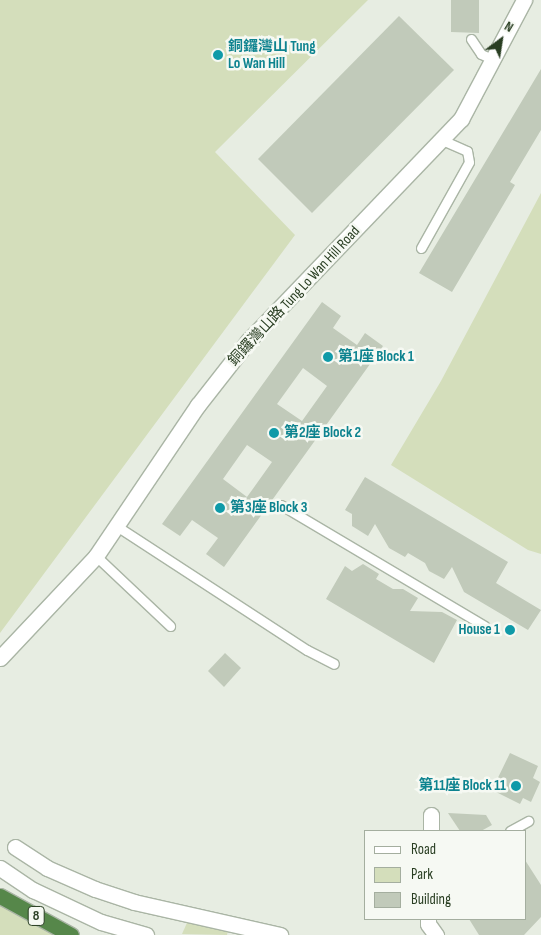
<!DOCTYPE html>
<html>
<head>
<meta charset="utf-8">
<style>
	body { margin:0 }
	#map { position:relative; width:541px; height:935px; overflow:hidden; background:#e7ede2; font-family:"Sofia Sans Condensed","Noto Sans TC",sans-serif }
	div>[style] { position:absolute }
	.green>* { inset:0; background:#d4debb }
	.building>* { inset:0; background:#c1caba }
	.roads { filter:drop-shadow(1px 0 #aab5a5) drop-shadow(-1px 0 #aab5a5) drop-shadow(0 1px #aab5a5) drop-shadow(0 -1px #aab5a5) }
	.service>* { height:9px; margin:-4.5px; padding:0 4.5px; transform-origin:4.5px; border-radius:4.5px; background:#fff }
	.minor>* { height:15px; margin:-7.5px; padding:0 7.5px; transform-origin:7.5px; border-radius:7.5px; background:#fff }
	.trunk>* { height:15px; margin:-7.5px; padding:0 7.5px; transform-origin:7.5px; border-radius:7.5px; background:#56874a }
	.dots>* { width:14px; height:14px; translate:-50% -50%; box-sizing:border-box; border:2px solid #f6f9f3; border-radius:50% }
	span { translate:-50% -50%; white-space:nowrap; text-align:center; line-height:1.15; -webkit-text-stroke:5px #f6f9f3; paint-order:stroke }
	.shield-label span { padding:1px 4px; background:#f6f9f3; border:1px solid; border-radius:4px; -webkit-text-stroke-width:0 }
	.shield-label { font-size:14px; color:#293e22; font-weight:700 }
	.culture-label { font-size:15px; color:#0d838f; font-weight:700 }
	.left { translate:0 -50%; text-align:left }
	.right { translate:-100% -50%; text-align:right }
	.street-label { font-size:15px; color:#293e22 }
	.legend { position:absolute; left:364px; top:830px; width:162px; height:90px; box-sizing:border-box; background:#f6f9f3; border:1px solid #a4ae9f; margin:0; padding:6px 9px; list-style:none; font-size:15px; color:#293e22 }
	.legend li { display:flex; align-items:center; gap:10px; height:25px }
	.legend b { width:25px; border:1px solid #a4ae9f }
	.north { position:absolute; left:476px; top:15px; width:50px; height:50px; -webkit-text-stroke:4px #f6f9f3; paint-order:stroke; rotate:31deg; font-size:14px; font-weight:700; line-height:20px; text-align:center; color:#293e22 }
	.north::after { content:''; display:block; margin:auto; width:18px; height:22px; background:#293e22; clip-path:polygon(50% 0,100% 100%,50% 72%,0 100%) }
</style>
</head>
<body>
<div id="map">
	<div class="green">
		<i style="clip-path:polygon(0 0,368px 0,215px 152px,295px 235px,0 633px)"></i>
		<i style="clip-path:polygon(541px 193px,541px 554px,528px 550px,391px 465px,441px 381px)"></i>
		<i style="clip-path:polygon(0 903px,65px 935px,0 935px)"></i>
		<i style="clip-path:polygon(190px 916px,229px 926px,227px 935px,182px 934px)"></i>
	</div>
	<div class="building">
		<i style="clip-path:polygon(451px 0,479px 0,479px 33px,451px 32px)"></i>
		<i style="clip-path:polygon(399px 16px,454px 70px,312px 213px,258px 159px)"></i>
		<i style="clip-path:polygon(541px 69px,541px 130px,510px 182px,515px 185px,452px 292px,419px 273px)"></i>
		<i style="clip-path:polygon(evenodd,322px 302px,341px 316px,333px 328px,357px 345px,365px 333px,383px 346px,224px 567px,206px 554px,218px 538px,192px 520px,180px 536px,162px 524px,322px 302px,303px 368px,327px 386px,302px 421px,277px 404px,303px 368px,322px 302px,247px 445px,272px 462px,247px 497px,223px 479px,247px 445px)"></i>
		<i style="clip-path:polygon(365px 477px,508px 562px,496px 583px,541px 610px,528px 630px,464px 592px,452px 567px,444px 579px,429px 571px,425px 563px,408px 553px,405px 557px,389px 548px,375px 524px,368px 536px,352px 526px,352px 514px,345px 510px)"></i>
		<i style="clip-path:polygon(363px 564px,379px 574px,376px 579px,393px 589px,403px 589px,418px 598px,410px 611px,442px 612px,457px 620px,434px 663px,326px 599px,345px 566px,352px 571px)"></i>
		<i style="clip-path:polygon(225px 653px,241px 668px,224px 687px,208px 671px)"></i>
		<i style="clip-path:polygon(510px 753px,538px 766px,533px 778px,540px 782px,531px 802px,523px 798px,520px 804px,492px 790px)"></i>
		<i style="clip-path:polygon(448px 813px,486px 815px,492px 825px,481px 831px,460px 831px)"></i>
		<i style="clip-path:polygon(525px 860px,541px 885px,541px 917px,524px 935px,479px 935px,469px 919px,525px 919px)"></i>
	</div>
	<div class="roads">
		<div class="service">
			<i style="left:471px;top:39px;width:18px;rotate:56deg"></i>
			<i style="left:481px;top:54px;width:12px;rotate:24deg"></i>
			<i style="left:421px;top:248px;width:98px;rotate:-60.8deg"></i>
			<i style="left:469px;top:162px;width:11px;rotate:-100deg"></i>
			<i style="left:467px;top:151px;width:27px;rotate:-156deg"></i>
			<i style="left:281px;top:505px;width:237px;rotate:30.7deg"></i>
			<i style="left:115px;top:525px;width:229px;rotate:33.1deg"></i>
			<i style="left:307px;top:650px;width:30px;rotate:27deg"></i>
			<i style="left:96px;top:556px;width:102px;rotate:43.4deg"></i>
			<i style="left:510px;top:831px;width:21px;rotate:-29deg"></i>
		</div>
		<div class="minor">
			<i style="left:0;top:658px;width:140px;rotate:-46.7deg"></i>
			<i style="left:96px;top:556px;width:182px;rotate:-56deg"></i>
			<i style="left:198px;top:405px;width:81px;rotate:-52deg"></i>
			<i style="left:248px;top:341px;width:308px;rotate:-46.2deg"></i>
			<i style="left:461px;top:119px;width:135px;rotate:-62.1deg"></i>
			<i style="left:431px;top:831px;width:16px;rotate:-90deg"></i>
			<i style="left:15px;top:847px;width:38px;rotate:33deg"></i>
			<i style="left:47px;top:868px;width:52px;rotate:23.6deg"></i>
			<i style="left:95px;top:889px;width:41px;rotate:18.4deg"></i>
			<i style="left:134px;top:902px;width:150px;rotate:12.7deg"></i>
			<i style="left:0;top:868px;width:40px;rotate:34deg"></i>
			<i style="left:33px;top:890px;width:75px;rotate:25.2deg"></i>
			<i style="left:101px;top:922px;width:47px;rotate:16.1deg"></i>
			<i style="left:428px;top:919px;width:5px;rotate:90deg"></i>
			<i style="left:428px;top:924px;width:14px;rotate:54deg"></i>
		</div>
		<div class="trunk">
			<i style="left:0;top:896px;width:81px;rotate:28.8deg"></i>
		</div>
	</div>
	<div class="dots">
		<i style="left:218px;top:55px;background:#0f9aa8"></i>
		<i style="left:328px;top:357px;background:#0f9aa8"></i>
		<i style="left:274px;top:433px;background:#0f9aa8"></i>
		<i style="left:220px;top:508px;background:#0f9aa8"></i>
		<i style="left:510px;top:630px;background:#0f9aa8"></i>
		<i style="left:516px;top:786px;background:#0f9aa8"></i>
	</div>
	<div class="shield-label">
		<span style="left:36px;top:916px">8</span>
	</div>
	<div class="culture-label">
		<span class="left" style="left:228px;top:55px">銅鑼灣山 Tung<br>Lo Wan Hill</span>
		<span class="left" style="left:338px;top:357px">第1座 Block 1</span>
		<span class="left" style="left:284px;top:433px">第2座 Block 2</span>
		<span class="left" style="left:230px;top:508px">第3座 Block 3</span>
		<span class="right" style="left:500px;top:630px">House 1</span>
		<span class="right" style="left:506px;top:786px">第11座 Block 11</span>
	</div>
	<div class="street-label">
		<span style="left:294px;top:296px;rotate:-47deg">銅鑼灣山路 Tung Lo Wan Hill Road</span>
	</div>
	<ul class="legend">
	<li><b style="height:6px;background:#fff"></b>Road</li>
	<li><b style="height:14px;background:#d4debb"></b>Park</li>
	<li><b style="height:14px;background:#c1caba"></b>Building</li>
	</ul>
	<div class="north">N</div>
</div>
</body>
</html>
